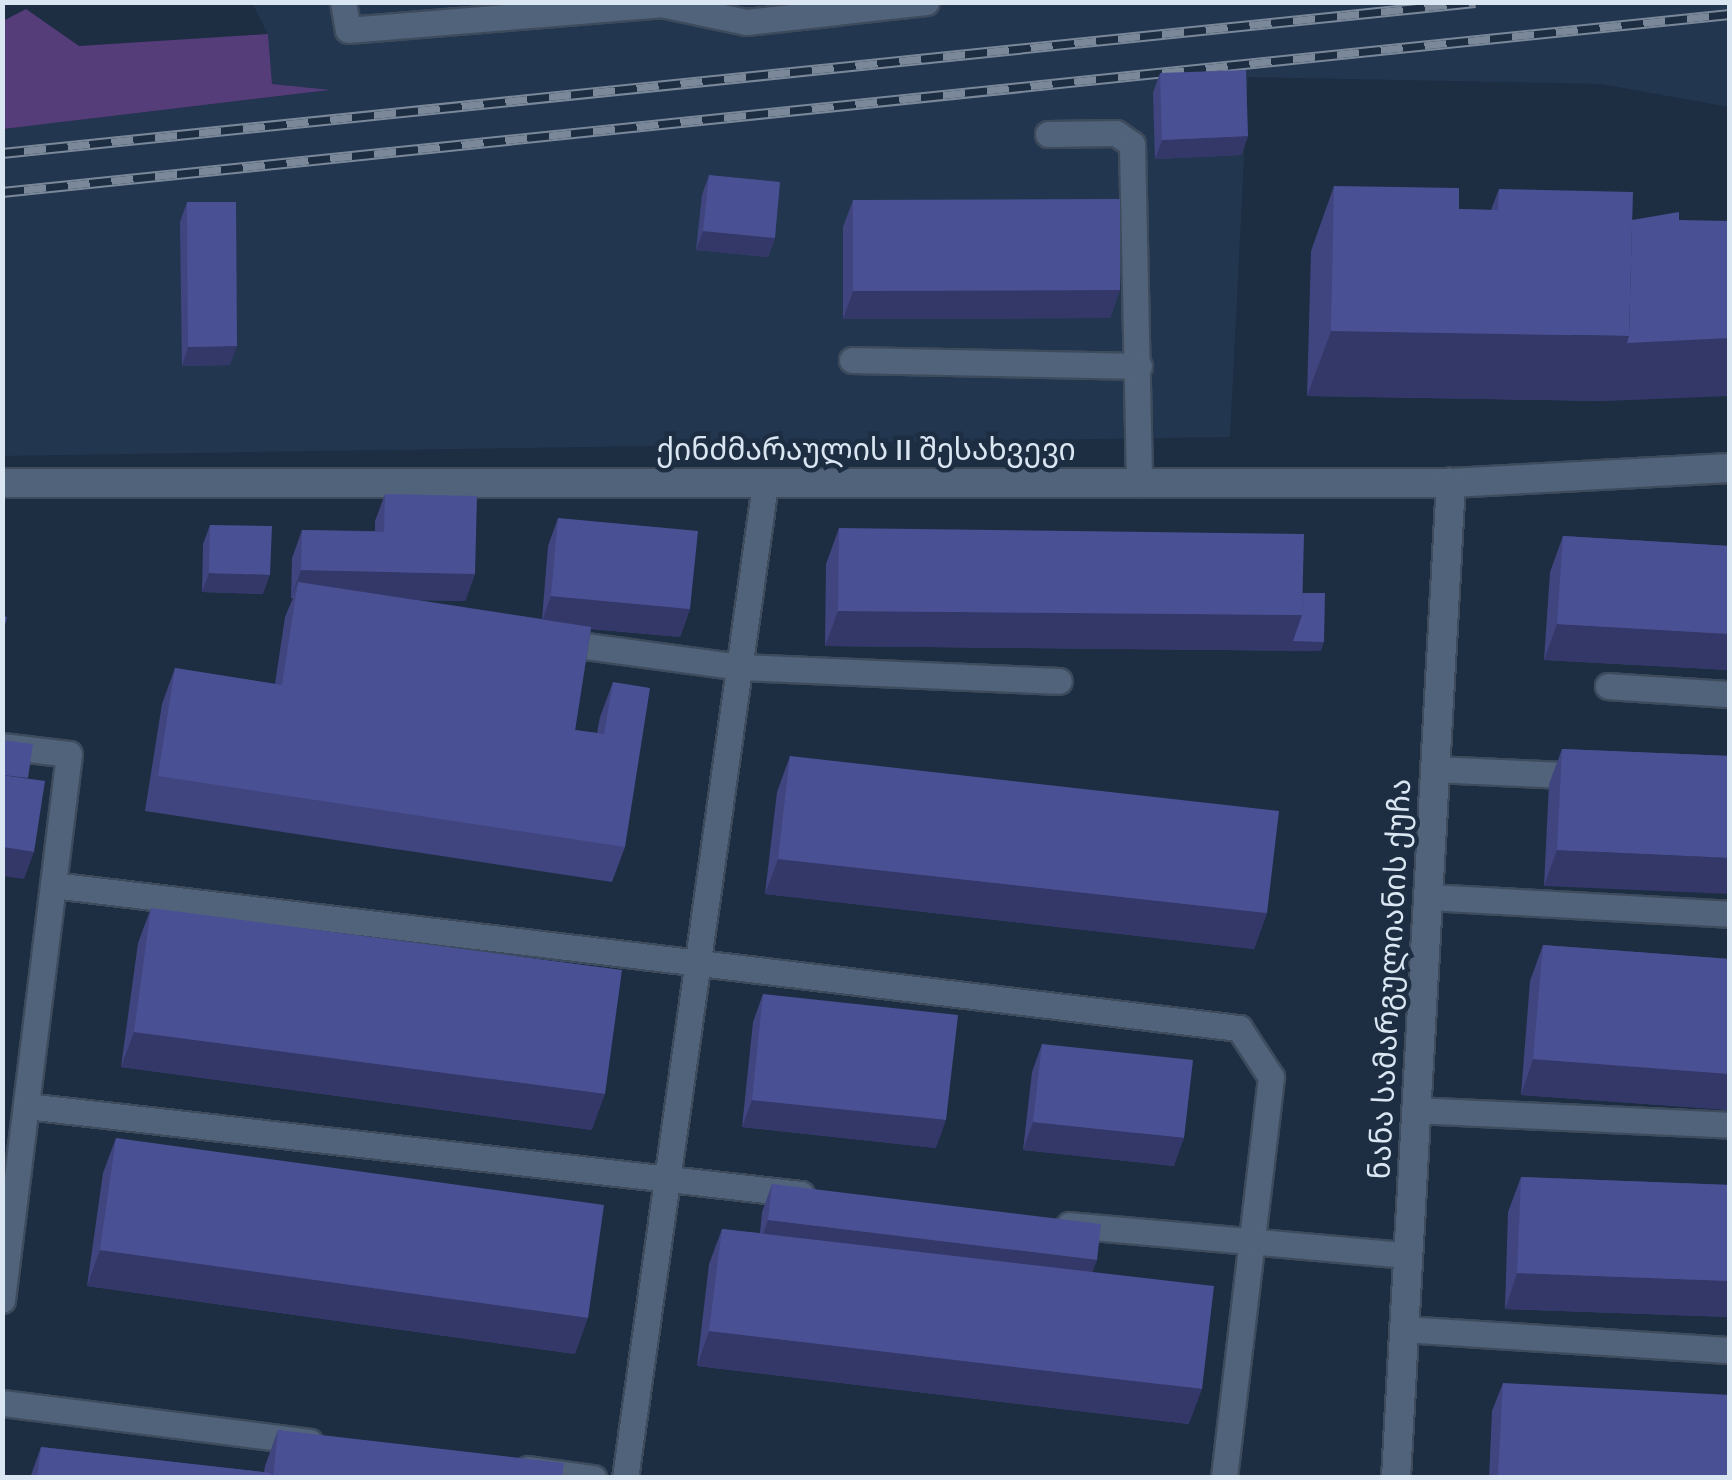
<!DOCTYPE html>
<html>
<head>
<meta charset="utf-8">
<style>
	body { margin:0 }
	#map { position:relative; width:1732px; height:1480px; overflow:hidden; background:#1d2d42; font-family:Signika,"Noto Sans Georgian",sans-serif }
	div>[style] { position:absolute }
	.built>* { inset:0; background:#223650 }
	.green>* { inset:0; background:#553d7a }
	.roads { filter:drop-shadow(2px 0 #3d4b5d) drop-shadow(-2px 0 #3d4b5d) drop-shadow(0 2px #3d4b5d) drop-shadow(0 -2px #3d4b5d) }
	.service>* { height:25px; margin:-12.5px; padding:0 12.5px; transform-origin:12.5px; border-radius:12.5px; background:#51637a }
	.minor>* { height:28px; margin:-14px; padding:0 14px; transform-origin:14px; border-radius:14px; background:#51637a }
	.rail>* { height:11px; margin-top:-5.5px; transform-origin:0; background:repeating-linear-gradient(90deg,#1d2d42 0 22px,#7a8899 0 44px); box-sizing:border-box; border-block:2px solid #7a8899 }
	.wall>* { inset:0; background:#40457f }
	.shaded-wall>* { inset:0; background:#343868 }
	.building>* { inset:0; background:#4a5094 }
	span { translate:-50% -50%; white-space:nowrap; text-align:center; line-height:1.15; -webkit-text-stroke:9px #1d2d42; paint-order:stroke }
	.street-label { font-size:30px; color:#dbe6f3 }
	.frame { position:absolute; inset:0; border:5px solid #dbe6f3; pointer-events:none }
</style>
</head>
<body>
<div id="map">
	<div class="built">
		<i style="clip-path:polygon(252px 3px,1729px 3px,1729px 107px,1601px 84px,1248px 77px,1230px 437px,3px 456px,2px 129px,324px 91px,272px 84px,268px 34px)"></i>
	</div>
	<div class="green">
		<i style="clip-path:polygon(26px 9px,79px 46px,268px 34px,272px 84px,330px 90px,3px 129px,3px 21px)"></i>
	</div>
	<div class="roads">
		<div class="service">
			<i style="left:343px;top:2px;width:28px;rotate:80deg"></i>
			<i style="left:348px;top:30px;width:314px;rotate:-4.7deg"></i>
			<i style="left:661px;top:4px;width:87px;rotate:12deg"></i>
			<i style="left:746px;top:22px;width:181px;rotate:-6.3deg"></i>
			<i style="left:1048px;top:134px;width:68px;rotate:-0.8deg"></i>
			<i style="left:1116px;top:133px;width:19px;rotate:35deg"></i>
			<i style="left:1132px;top:144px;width:340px;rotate:88.8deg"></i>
			<i style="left:852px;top:360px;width:287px;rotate:1.2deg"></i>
			<i style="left:556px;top:642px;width:187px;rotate:7.7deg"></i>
			<i style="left:741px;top:667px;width:318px;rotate:2.5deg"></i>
			<i style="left:1608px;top:686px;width:122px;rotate:3.8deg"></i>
			<i style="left:2px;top:746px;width:67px;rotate:6.8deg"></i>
			<i style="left:69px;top:754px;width:550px;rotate:97deg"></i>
			<i style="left:1435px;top:769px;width:149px;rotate:2.7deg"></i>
			<i style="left:53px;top:885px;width:1195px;rotate:6.88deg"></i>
			<i style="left:1239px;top:1028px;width:59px;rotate:56.9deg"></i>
			<i style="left:1271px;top:1077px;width:404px;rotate:96.7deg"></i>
			<i style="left:1428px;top:897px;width:302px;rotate:3.2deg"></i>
			<i style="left:26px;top:1106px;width:780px;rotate:6.48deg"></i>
			<i style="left:1416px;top:1110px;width:314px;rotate:2.7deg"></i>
			<i style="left:1069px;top:1225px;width:340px;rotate:5.1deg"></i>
			<i style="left:1404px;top:1329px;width:327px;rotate:3.7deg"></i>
			<i style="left:2px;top:1403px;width:310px;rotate:7.2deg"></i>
			<i style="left:528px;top:1469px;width:66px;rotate:7.9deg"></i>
			<i style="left:625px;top:1478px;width:1004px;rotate:-81.98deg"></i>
		</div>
		<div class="minor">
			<i style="left:2px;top:483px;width:1449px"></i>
			<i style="left:1451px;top:483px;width:279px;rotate:-3.1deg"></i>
			<i style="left:1396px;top:1478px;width:997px;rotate:-86.84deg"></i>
		</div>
	</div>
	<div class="rail">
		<i style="left:2px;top:153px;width:1481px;rotate:-5.85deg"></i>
		<i style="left:2px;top:192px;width:1737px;rotate:-5.88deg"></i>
	</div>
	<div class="wall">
		<i style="clip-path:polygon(1160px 73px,1248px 136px,1241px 155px,1155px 159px,1153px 93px)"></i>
		<i style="clip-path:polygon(709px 175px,775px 238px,768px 257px,696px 250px,702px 195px)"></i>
		<i style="clip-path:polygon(1334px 186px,1459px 209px,1491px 210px,1499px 189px,1606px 401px,1307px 396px,1311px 251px)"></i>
		<i style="clip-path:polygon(853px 200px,1120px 290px,1110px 318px,843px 319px,843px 227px)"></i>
		<i style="clip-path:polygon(187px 202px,230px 365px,182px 366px,180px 222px)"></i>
		<i style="clip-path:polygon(385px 494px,475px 574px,465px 601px,418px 600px,542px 619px,548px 546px,558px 518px,690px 609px,680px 637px,591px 629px,575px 730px,597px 733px,600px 717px,613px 682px,625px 847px,612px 882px,145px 811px,162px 704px,175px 668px,275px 684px,285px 617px,293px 598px,291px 598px,292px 558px,302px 530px,375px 531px,375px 521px)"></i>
		<i style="clip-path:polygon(210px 525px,263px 594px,202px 592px,203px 544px)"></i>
		<i style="clip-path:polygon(839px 528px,1303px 593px,1321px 651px,825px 646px,826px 564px)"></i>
		<i style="clip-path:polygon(1563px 536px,1730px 546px,1730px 670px,1544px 660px,1550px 572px)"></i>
		<i style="clip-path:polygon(1562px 749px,1730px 756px,1544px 886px,1549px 784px)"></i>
		<i style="clip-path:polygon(790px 756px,1267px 913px,1254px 949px,765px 894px,777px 792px)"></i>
		<i style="clip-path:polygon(151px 908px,592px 1130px,121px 1067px,138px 943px)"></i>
		<i style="clip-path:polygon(1543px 945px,1730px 959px,1730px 1110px,1521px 1095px,1530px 981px)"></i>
		<i style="clip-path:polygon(763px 994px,936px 1148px,742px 1127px,753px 1022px)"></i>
		<i style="clip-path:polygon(1042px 1044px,1174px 1166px,1023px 1150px,1032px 1072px)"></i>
		<i style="clip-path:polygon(116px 1138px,575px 1354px,87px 1286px,103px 1173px)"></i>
		<i style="clip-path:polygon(1521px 1177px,1730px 1185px,1730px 1317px,1505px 1309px,1508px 1212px)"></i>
		<i style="clip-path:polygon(772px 1184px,1092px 1272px,1189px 1424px,697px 1366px,709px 1264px,722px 1229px,760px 1233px,762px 1212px)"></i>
		<i style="clip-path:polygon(1503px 1383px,1730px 1478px,1489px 1478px,1492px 1411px)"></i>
		<i style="clip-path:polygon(278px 1430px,562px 1478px,30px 1478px,41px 1447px,264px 1472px,265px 1466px)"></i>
	</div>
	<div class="shaded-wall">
		<i style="clip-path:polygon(1248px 136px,1241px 155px,1155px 159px,1162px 140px)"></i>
		<i style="clip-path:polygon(703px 231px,775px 238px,768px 257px,696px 250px)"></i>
		<i style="clip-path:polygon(1120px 290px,1110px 318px,843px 319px,853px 291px)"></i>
		<i style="clip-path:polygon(1331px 331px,1730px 338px,1730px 396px,1606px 401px,1307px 396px)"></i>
		<i style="clip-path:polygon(237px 346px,230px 365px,182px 366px,188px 347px)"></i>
		<i style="clip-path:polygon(301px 570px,475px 574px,465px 601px,296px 598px,298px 582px,291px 598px)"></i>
		<i style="clip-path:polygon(209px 573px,270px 575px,263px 594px,202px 592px)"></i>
		<i style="clip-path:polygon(551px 596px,690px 609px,680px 637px,541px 624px)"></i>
		<i style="clip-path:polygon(838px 611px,1302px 615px,1324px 642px,1321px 651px,825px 646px)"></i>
		<i style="clip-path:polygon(1557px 624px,1730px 634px,1730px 670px,1544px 660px)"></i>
		<i style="clip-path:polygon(2px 847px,34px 852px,24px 879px,2px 876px)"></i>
		<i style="clip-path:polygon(1557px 850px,1730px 858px,1730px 894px,1544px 886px)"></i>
		<i style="clip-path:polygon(778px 859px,1267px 913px,1254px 949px,765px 894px)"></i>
		<i style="clip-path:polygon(134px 1032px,605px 1094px,592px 1130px,121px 1067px)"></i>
		<i style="clip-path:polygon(1533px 1059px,1730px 1074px,1730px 1110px,1521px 1095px)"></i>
		<i style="clip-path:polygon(752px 1100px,946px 1120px,936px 1148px,742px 1127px)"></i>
		<i style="clip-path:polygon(1033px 1122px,1184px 1138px,1174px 1166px,1023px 1150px)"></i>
		<i style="clip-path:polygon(768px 1220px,1097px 1260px,1087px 1288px,758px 1248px)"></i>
		<i style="clip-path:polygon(100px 1250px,588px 1318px,575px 1354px,87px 1286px)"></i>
		<i style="clip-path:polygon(1517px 1273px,1730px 1281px,1730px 1317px,1505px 1309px)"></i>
		<i style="clip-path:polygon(709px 1331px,1202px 1389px,1189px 1424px,697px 1366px)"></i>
		<i style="clip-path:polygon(1498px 1475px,1552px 1478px,1497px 1478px)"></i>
	</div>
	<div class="building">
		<i style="clip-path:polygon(1246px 70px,1248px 136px,1162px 140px,1160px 73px)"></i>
		<i style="clip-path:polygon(709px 175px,780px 182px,775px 238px,703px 231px)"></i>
		<i style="clip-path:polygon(1334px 186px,1459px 188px,1459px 209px,1498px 210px,1499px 189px,1633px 192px,1629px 336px,1331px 331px)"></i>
		<i style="clip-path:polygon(1120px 199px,1120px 290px,853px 291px,853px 200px)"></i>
		<i style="clip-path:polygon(187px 202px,236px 202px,237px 346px,188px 347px)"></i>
		<i style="clip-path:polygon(1679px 212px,1679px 220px,1730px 221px,1730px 338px,1627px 343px,1629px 336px,1632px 220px)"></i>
		<i style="clip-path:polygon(385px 494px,477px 496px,475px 574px,301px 570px,302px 530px,384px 532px)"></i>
		<i style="clip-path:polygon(558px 518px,698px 531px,690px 609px,551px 596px)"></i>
		<i style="clip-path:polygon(210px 525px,272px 526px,270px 575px,209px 573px)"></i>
		<i style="clip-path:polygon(839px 528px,1304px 534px,1302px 615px,838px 611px)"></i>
		<i style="clip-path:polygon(1563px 536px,1730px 546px,1730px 634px,1557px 624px)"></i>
		<i style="clip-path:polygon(298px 582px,591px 627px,575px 730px,604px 734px,613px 682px,650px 688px,625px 847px,158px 776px,175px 668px,282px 685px)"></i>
		<i style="clip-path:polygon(1303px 593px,1325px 593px,1324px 642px,1293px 641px,1302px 615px)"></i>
		<i style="clip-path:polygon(2px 616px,7px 617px,2px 637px)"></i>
		<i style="clip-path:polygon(2px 740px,33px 744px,28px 778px,2px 775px)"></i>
		<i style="clip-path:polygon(1562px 749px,1730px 756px,1730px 858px,1557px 850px)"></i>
		<i style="clip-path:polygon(790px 756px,1279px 811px,1267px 913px,778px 859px)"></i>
		<i style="clip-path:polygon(2px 775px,45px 781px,34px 852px,2px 847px)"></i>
		<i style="clip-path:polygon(151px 908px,622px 970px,605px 1094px,134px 1032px)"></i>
		<i style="clip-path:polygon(1543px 945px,1730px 959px,1730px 1074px,1533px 1059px)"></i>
		<i style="clip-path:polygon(763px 994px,958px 1015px,946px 1120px,752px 1100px)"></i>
		<i style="clip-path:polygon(1042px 1044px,1193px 1060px,1184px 1138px,1033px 1122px)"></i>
		<i style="clip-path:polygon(116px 1138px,604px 1205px,588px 1318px,100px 1250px)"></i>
		<i style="clip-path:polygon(1521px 1177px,1730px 1185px,1730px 1281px,1517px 1273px)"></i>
		<i style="clip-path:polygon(772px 1184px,1101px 1224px,1097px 1260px,768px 1220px)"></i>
		<i style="clip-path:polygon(722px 1229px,1214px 1286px,1202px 1389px,709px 1331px)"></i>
		<i style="clip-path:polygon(1503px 1383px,1730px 1395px,1730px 1478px,1552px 1478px,1498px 1475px)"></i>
		<i style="clip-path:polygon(278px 1430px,564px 1463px,562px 1478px,273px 1478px)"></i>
		<i style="clip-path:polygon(41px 1447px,271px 1473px,270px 1478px,37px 1478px)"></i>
	</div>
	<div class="street-label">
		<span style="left:866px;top:451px">ქინძმარაულის II შესახვევი</span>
		<span style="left:1391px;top:979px;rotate:-87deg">ნანა სამარგულიანის ქუჩა</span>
	</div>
	<div class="frame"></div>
</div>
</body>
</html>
